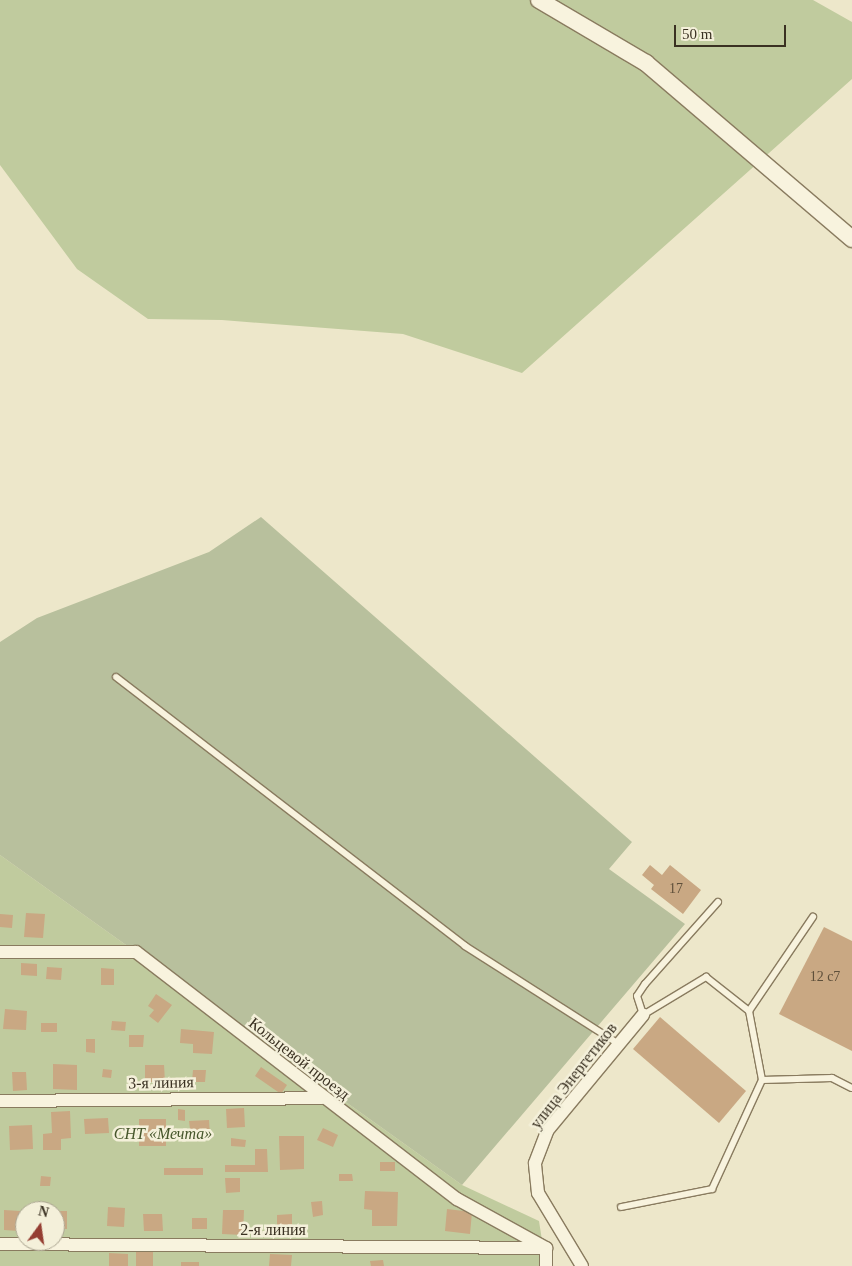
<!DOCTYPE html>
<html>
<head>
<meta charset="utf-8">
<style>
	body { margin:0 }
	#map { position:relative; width:852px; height:1266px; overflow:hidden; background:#ede7ca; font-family:Georgia,serif }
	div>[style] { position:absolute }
	.green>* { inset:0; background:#c0cb9e }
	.cemetery>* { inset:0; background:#b8c09d }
	.building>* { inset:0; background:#c9a883 }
	.roads { filter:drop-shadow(1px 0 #897b5f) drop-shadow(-1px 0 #897b5f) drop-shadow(0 1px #897b5f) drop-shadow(0 -1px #897b5f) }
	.service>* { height:6px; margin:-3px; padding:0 3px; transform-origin:3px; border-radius:3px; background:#f8f3de }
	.minor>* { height:12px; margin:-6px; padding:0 6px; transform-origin:6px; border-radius:6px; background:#f8f3de }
	.tertiary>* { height:16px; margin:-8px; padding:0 8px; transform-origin:8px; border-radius:8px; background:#f8f3de }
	span { translate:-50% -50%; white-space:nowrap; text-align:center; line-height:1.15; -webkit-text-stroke:5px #f4f0da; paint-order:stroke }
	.number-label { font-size:14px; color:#5e4f3a }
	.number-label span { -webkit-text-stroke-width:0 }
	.street-label { font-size:16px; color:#3a3122 }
	.park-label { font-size:16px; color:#45552a; font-style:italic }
	.north { position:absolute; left:15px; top:1201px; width:50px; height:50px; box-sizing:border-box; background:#f4f0da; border:1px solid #aaa490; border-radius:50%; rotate:14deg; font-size:14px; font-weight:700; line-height:20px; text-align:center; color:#3a3122 }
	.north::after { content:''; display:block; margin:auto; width:18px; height:22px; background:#953e32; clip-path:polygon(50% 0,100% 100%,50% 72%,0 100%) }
	.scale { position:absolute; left:674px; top:25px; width:112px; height:22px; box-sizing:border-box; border:2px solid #3a3122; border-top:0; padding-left:6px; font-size:15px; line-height:18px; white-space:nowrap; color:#3a3122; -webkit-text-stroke:4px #f4f0da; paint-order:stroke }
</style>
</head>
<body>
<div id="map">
	<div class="green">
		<i style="clip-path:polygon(0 0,813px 0,852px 22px,852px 79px,522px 373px,403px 334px,222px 320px,148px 319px,77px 269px,0 165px)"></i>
		<i style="clip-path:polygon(evenodd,0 855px,462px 1185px,539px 1221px,546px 1266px,0 1266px,0 855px,25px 1211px,55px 1211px,55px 1241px,25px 1241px,25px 1211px)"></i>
	</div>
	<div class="cemetery">
		<i style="clip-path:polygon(261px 517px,632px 842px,609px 869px,685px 924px,462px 1185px,0 855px,0 642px,37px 618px,209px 552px)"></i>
	</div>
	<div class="building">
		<i style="clip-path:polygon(650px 865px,662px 875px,670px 865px,701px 890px,683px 914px,651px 889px,654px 885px,642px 875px)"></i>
		<i style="clip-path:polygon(26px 913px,45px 914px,43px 938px,24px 937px)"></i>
		<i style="clip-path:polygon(0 914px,13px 915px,12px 928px,0 927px)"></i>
		<i style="clip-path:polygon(824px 927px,852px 941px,852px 1051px,779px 1014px)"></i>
		<i style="clip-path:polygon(21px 963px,37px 964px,37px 976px,21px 975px)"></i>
		<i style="clip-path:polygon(47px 967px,62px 968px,61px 980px,46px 979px)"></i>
		<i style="clip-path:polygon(101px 968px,114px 969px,114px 985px,101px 985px)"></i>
		<i style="clip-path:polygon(156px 994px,172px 1005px,158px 1023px,149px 1016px,154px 1010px,148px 1006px)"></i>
		<i style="clip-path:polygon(5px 1009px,27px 1011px,26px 1030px,3px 1029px)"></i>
		<i style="clip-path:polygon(660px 1017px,746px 1091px,719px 1123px,633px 1049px)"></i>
		<i style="clip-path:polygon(112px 1021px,126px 1022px,125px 1031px,111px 1030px)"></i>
		<i style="clip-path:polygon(41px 1023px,57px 1023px,57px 1032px,41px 1032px)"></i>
		<i style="clip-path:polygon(181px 1029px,214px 1032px,212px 1054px,193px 1053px,193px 1044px,180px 1043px)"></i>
		<i style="clip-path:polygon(129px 1035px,144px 1035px,143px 1047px,129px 1047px)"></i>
		<i style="clip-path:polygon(86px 1039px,95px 1039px,95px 1053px,86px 1052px)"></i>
		<i style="clip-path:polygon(53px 1064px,77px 1065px,77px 1090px,53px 1089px)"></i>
		<i style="clip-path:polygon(145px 1065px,164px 1065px,165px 1082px,145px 1082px)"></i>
		<i style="clip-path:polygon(261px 1067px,287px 1085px,281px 1094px,255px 1076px)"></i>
		<i style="clip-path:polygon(103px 1069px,112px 1070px,111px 1078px,102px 1077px)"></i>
		<i style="clip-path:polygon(193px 1070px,206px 1070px,205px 1082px,192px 1082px)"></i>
		<i style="clip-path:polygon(12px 1072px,26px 1072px,27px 1090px,13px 1091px)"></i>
		<i style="clip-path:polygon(244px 1108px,245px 1127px,227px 1128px,226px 1109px)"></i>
		<i style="clip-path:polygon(178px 1109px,185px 1110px,185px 1121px,178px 1120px)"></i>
		<i style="clip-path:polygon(70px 1111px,71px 1138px,61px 1139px,61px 1150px,43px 1150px,43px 1134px,52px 1133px,51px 1112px)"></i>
		<i style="clip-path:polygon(108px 1118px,109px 1133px,85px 1134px,84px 1119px)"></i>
		<i style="clip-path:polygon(139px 1119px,166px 1119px,166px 1146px,139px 1146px)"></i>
		<i style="clip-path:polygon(209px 1120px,210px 1135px,191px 1137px,189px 1121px)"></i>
		<i style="clip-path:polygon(32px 1125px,33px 1149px,10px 1150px,9px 1126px)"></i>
		<i style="clip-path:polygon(323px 1128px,338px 1135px,333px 1147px,317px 1140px)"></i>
		<i style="clip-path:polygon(279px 1136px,304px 1136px,304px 1169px,280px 1170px)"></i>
		<i style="clip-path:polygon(231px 1138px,246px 1140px,245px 1147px,231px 1146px)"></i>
		<i style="clip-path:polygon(255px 1149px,267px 1149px,268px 1172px,225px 1172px,225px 1165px,255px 1165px)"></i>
		<i style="clip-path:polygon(380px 1162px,395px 1162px,395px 1171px,380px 1171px)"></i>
		<i style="clip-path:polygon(164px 1168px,203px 1168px,203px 1175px,164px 1175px)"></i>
		<i style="clip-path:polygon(339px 1174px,352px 1174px,353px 1181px,339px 1181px)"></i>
		<i style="clip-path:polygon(41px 1176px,51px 1177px,50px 1186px,40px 1186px)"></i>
		<i style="clip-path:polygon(225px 1178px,240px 1178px,240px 1192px,226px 1193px)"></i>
		<i style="clip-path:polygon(365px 1191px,398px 1192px,397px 1226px,372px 1226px,372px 1210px,364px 1209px)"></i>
		<i style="clip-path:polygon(322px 1201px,323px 1215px,313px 1217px,311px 1202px)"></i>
		<i style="clip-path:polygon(108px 1207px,125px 1208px,124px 1227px,107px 1226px)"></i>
		<i style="clip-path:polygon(447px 1209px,472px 1212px,470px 1234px,445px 1231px)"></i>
		<i style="clip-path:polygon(4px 1210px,20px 1211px,19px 1231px,4px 1230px)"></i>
		<i style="clip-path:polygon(223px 1210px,244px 1210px,243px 1235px,222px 1234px)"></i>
		<i style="clip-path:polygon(55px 1211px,67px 1211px,67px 1229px,55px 1229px)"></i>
		<i style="clip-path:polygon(143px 1214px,162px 1214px,163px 1231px,144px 1231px)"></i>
		<i style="clip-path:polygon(292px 1214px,292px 1232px,277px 1232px,277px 1215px)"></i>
		<i style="clip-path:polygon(192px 1218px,207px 1218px,207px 1229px,192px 1229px)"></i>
		<i style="clip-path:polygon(136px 1252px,153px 1252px,153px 1266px,136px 1266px)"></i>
		<i style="clip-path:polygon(109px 1253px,128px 1254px,128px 1266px,109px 1266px)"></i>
		<i style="clip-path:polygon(270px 1254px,292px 1255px,291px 1266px,269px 1266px)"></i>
		<i style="clip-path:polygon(383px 1260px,384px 1266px,371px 1266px,370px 1261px)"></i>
		<i style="clip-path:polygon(181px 1262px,199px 1262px,199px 1266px,181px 1266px)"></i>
	</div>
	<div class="roads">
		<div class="service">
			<i style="left:116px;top:677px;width:441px;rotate:37.6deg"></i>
			<i style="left:465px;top:946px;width:183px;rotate:32.5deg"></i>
			<i style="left:718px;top:902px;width:110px;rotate:131.7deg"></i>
			<i style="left:645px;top:984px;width:14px;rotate:124deg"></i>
			<i style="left:637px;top:996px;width:20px;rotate:72deg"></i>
			<i style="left:643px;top:1015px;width:74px;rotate:-31.1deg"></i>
			<i style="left:706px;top:977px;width:55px;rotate:38.3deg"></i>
			<i style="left:749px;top:1011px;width:70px;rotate:79.3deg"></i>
			<i style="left:762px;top:1080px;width:70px;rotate:-1.6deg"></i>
			<i style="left:832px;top:1078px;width:22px;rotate:27deg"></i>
			<i style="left:749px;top:1011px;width:114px;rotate:-55.8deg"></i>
			<i style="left:621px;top:1207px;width:93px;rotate:-11.2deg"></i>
			<i style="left:712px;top:1189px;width:120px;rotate:-65.4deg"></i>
		</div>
		<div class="minor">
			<i style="left:0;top:952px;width:136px"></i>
			<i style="left:136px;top:952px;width:405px;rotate:37.6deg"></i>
			<i style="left:457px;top:1199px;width:102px;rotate:28.8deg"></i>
			<i style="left:546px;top:1248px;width:18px;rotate:90deg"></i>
			<i style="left:0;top:1101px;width:322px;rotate:-0.5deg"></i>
			<i style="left:0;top:1244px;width:542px;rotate:0.42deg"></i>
			<i style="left:582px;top:1266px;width:85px;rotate:-121.1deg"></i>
			<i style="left:538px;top:1193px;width:30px;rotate:-96deg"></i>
			<i style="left:535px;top:1163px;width:34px;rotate:-69deg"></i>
			<i style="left:547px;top:1131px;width:151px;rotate:-50.4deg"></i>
		</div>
		<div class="tertiary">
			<i style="left:539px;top:0;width:124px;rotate:30.5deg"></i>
			<i style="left:646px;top:63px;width:271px;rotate:40.5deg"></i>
		</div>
	</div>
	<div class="number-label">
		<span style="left:676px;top:889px">17</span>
		<span style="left:825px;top:977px">12 с7</span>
	</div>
	<div class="street-label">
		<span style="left:299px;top:1059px;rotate:38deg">Кольцевой проезд</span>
		<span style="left:574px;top:1076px;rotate:-52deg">улица Энергетиков</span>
		<span style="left:161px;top:1083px;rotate:-1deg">3-я линия</span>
		<span style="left:273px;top:1230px">2-я линия</span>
	</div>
	<div class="park-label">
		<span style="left:163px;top:1134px">СНТ «Мечта»</span>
	</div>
	<div class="north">N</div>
	<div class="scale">50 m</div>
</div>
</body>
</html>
